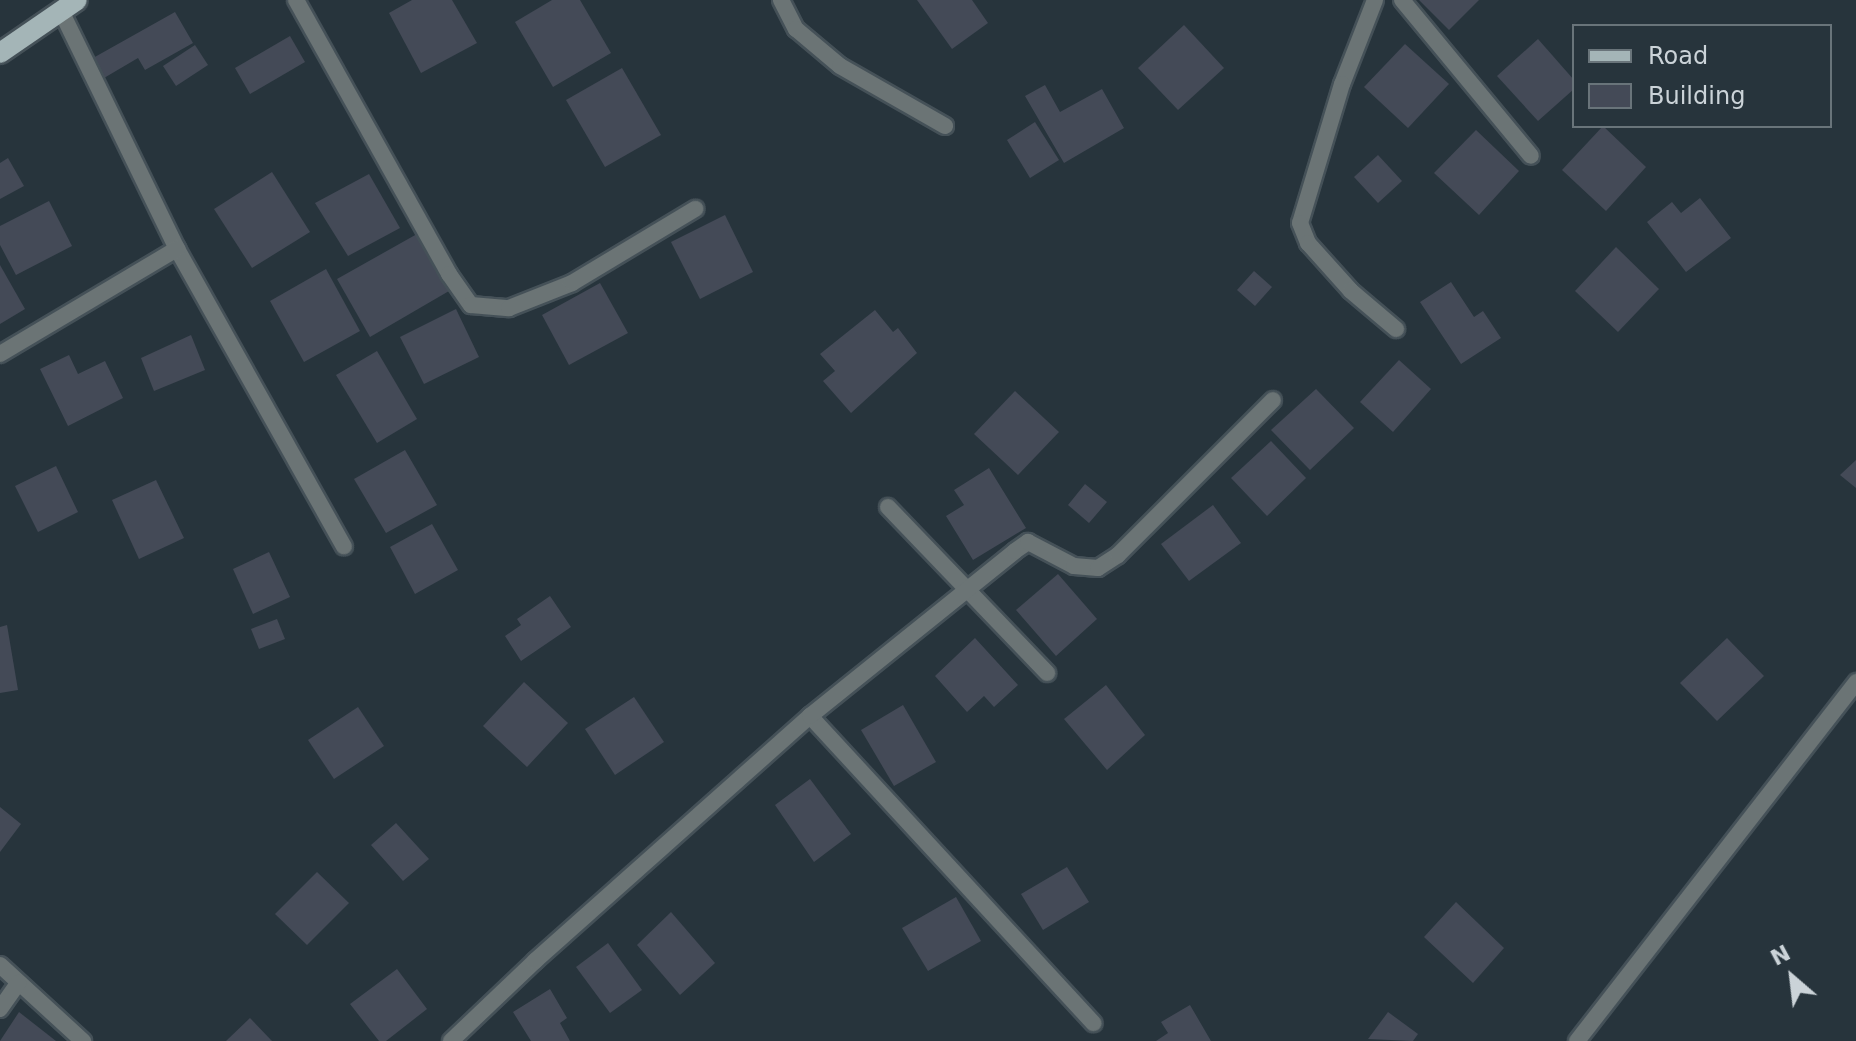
<!DOCTYPE html>
<html>
<head>
<meta charset="utf-8">
<style>
	body { margin:0 }
	#map { position:relative; width:1856px; height:1041px; overflow:hidden; background:#27343c; font-family:"DejaVu Sans",sans-serif }
	div>[style] { position:absolute }
	.building>* { inset:0; background:#444a57 }
	.roads { filter:drop-shadow(2px 0 #455158) drop-shadow(-2px 0 #455158) drop-shadow(0 2px #455158) drop-shadow(0 -2px #455158) }
	.service>* { height:16px; margin:-8px; padding:0 8px; transform-origin:8px; border-radius:8px; background:#6b7475 }
	.minor>* { height:16px; margin:-8px; padding:0 8px; transform-origin:8px; border-radius:8px; background:#6b7475 }
	.primary>* { height:20px; margin:-10px; padding:0 10px; transform-origin:10px; border-radius:10px; background:#a4b5b7 }
	span { translate:-50% -50%; white-space:nowrap; text-align:center; line-height:1.15; -webkit-text-stroke:6px #27343c; paint-order:stroke }
	.legend { position:absolute; left:1572px; top:24px; width:260px; height:104px; box-sizing:border-box; background:#27343c; border:2px solid #69747a; margin:0; padding:10px 14px; list-style:none; font-size:24px; color:#cbd3d8 }
	.legend li { display:flex; align-items:center; gap:16px; height:40px }
	.legend b { width:40px; border:2px solid #69747a }
	.north { position:absolute; left:1752px; top:937px; width:80px; height:80px; -webkit-text-stroke:6px #27343c; paint-order:stroke; rotate:332deg; font-size:22px; font-weight:700; line-height:32px; text-align:center; color:#cbd3d8 }
	.north::after { content:''; display:block; margin:auto; width:28px; height:36px; background:#cbd3d8; clip-path:polygon(50% 0,100% 100%,50% 72%,0 100%) }
</style>
</head>
<body>
<div id="map">
	<div class="building">
		<i style="clip-path:polygon(412px 0,452px 0,477px 43px,421px 73px,389px 13px)"></i>
		<i style="clip-path:polygon(552px 0,580px 0,611px 53px,553px 87px,515px 22px)"></i>
		<i style="clip-path:polygon(917px 0,972px 0,988px 23px,952px 49px)"></i>
		<i style="clip-path:polygon(1419px 0,1479px 0,1449px 30px)"></i>
		<i style="clip-path:polygon(175px 12px,193px 43px,145px 70px,138px 58px,104px 78px,93px 58px)"></i>
		<i style="clip-path:polygon(1184px 25px,1224px 68px,1178px 110px,1138px 68px)"></i>
		<i style="clip-path:polygon(290px 36px,305px 62px,250px 94px,235px 68px)"></i>
		<i style="clip-path:polygon(1538px 39px,1574px 80px,1574px 89px,1538px 121px,1497px 76px)"></i>
		<i style="clip-path:polygon(1405px 44px,1449px 84px,1408px 128px,1364px 87px)"></i>
		<i style="clip-path:polygon(195px 45px,208px 65px,176px 86px,163px 66px)"></i>
		<i style="clip-path:polygon(622px 68px,661px 135px,605px 167px,566px 100px)"></i>
		<i style="clip-path:polygon(1045px 85px,1060px 112px,1102px 89px,1124px 128px,1064px 163px,1025px 96px)"></i>
		<i style="clip-path:polygon(1035px 122px,1059px 160px,1030px 178px,1007px 140px)"></i>
		<i style="clip-path:polygon(1603px 126px,1646px 167px,1606px 211px,1562px 170px)"></i>
		<i style="clip-path:polygon(1476px 130px,1519px 171px,1479px 215px,1434px 173px)"></i>
		<i style="clip-path:polygon(1378px 155px,1402px 181px,1378px 203px,1354px 177px)"></i>
		<i style="clip-path:polygon(8px 158px,24px 186px,0 199px,0 163px)"></i>
		<i style="clip-path:polygon(272px 172px,310px 232px,252px 268px,214px 209px)"></i>
		<i style="clip-path:polygon(369px 174px,400px 228px,348px 256px,315px 203px)"></i>
		<i style="clip-path:polygon(1700px 198px,1731px 238px,1686px 272px,1647px 222px,1672px 202px,1681px 213px)"></i>
		<i style="clip-path:polygon(49px 201px,72px 246px,16px 275px,0 245px,0 226px)"></i>
		<i style="clip-path:polygon(725px 215px,753px 272px,700px 299px,671px 242px)"></i>
		<i style="clip-path:polygon(417px 234px,449px 291px,370px 337px,337px 279px)"></i>
		<i style="clip-path:polygon(1616px 247px,1659px 289px,1618px 332px,1575px 291px)"></i>
		<i style="clip-path:polygon(0 265px,25px 309px,0 324px)"></i>
		<i style="clip-path:polygon(326px 269px,360px 331px,304px 362px,270px 301px)"></i>
		<i style="clip-path:polygon(1254px 271px,1272px 287px,1255px 306px,1237px 290px)"></i>
		<i style="clip-path:polygon(1451px 282px,1474px 317px,1483px 311px,1501px 338px,1461px 364px,1420px 302px)"></i>
		<i style="clip-path:polygon(600px 283px,628px 333px,569px 365px,542px 315px)"></i>
		<i style="clip-path:polygon(456px 309px,479px 357px,424px 384px,400px 337px)"></i>
		<i style="clip-path:polygon(875px 310px,893px 332px,898px 328px,917px 353px,851px 413px,823px 381px,835px 371px,820px 354px)"></i>
		<i style="clip-path:polygon(191px 335px,205px 370px,154px 391px,141px 358px)"></i>
		<i style="clip-path:polygon(377px 351px,417px 419px,377px 443px,336px 375px)"></i>
		<i style="clip-path:polygon(69px 355px,78px 374px,105px 361px,123px 398px,68px 426px,40px 369px)"></i>
		<i style="clip-path:polygon(1399px 360px,1431px 389px,1393px 432px,1360px 402px)"></i>
		<i style="clip-path:polygon(1316px 389px,1354px 428px,1310px 470px,1271px 430px)"></i>
		<i style="clip-path:polygon(1015px 391px,1059px 432px,1018px 475px,974px 434px)"></i>
		<i style="clip-path:polygon(1271px 441px,1306px 478px,1267px 516px,1231px 478px)"></i>
		<i style="clip-path:polygon(405px 450px,437px 505px,386px 533px,354px 479px)"></i>
		<i style="clip-path:polygon(1856px 460px,1856px 488px,1840px 475px)"></i>
		<i style="clip-path:polygon(56px 466px,78px 512px,38px 532px,15px 486px)"></i>
		<i style="clip-path:polygon(989px 468px,1026px 528px,973px 560px,946px 516px,964px 505px,954px 490px)"></i>
		<i style="clip-path:polygon(156px 480px,184px 538px,139px 559px,112px 500px)"></i>
		<i style="clip-path:polygon(1085px 484px,1107px 502px,1089px 523px,1068px 505px)"></i>
		<i style="clip-path:polygon(1213px 505px,1241px 543px,1189px 581px,1161px 544px)"></i>
		<i style="clip-path:polygon(432px 524px,458px 570px,415px 594px,390px 547px)"></i>
		<i style="clip-path:polygon(269px 552px,290px 597px,253px 614px,233px 569px)"></i>
		<i style="clip-path:polygon(1058px 574px,1097px 619px,1056px 656px,1016px 610px)"></i>
		<i style="clip-path:polygon(550px 596px,571px 627px,521px 661px,505px 636px,521px 625px,517px 619px)"></i>
		<i style="clip-path:polygon(277px 619px,285px 639px,259px 649px,251px 629px)"></i>
		<i style="clip-path:polygon(7px 625px,18px 690px,0 693px,0 627px)"></i>
		<i style="clip-path:polygon(975px 638px,1018px 685px,994px 707px,984px 696px,967px 712px,935px 676px)"></i>
		<i style="clip-path:polygon(1727px 638px,1764px 676px,1717px 721px,1680px 683px)"></i>
		<i style="clip-path:polygon(524px 682px,568px 723px,527px 767px,483px 726px)"></i>
		<i style="clip-path:polygon(1106px 685px,1145px 735px,1107px 770px,1064px 719px)"></i>
		<i style="clip-path:polygon(634px 697px,664px 742px,615px 775px,585px 729px)"></i>
		<i style="clip-path:polygon(903px 705px,936px 762px,894px 786px,861px 730px)"></i>
		<i style="clip-path:polygon(358px 707px,384px 746px,334px 779px,308px 740px)"></i>
		<i style="clip-path:polygon(810px 779px,851px 834px,814px 862px,775px 805px)"></i>
		<i style="clip-path:polygon(0 807px,21px 824px,0 852px)"></i>
		<i style="clip-path:polygon(396px 823px,429px 859px,403px 881px,371px 845px)"></i>
		<i style="clip-path:polygon(1067px 867px,1089px 902px,1043px 930px,1021px 894px)"></i>
		<i style="clip-path:polygon(317px 872px,349px 903px,307px 945px,275px 914px)"></i>
		<i style="clip-path:polygon(956px 897px,981px 941px,928px 971px,902px 928px)"></i>
		<i style="clip-path:polygon(1456px 902px,1504px 948px,1473px 983px,1424px 937px)"></i>
		<i style="clip-path:polygon(671px 912px,715px 963px,680px 995px,637px 945px)"></i>
		<i style="clip-path:polygon(608px 943px,642px 990px,610px 1013px,576px 967px)"></i>
		<i style="clip-path:polygon(397px 969px,427px 1009px,386px 1041px,379px 1041px,350px 1004px)"></i>
		<i style="clip-path:polygon(550px 989px,567px 1018px,560px 1023px,570px 1041px,531px 1041px,513px 1012px)"></i>
		<i style="clip-path:polygon(1190px 1005px,1211px 1041px,1156px 1041px,1168px 1033px,1161px 1022px)"></i>
		<i style="clip-path:polygon(19px 1012px,56px 1041px,0 1041px)"></i>
		<i style="clip-path:polygon(1388px 1012px,1418px 1034px,1413px 1041px,1368px 1039px)"></i>
		<i style="clip-path:polygon(250px 1018px,272px 1041px,226px 1041px)"></i>
	</div>
	<div class="roads">
		<div class="service">
			<i style="left:1402px;top:0;width:202px;rotate:50.4deg"></i>
			<i style="left:888px;top:507px;width:230px;rotate:46.2deg"></i>
			<i style="left:810px;top:716px;width:418px;rotate:47.3deg"></i>
		</div>
		<div class="minor">
			<i style="left:296px;top:0;width:314px;rotate:60.8deg"></i>
			<i style="left:449px;top:274px;width:38px;rotate:55deg"></i>
			<i style="left:471px;top:305px;width:38px;rotate:5deg"></i>
			<i style="left:509px;top:308px;width:68px;rotate:-21.6deg"></i>
			<i style="left:572px;top:283px;width:144px;rotate:-31deg"></i>
			<i style="left:781px;top:0;width:33px;rotate:63deg"></i>
			<i style="left:796px;top:29px;width:57px;rotate:40.1deg"></i>
			<i style="left:840px;top:66px;width:121px;rotate:29.7deg"></i>
			<i style="left:1375px;top:0;width:90px;rotate:111.4deg"></i>
			<i style="left:1342px;top:84px;width:145px;rotate:106.8deg"></i>
			<i style="left:1300px;top:223px;width:22px;rotate:68deg"></i>
			<i style="left:1308px;top:243px;width:64px;rotate:48.1deg"></i>
			<i style="left:1351px;top:291px;width:59px;rotate:40.2deg"></i>
			<i style="left:61px;top:11px;width:265px;rotate:64deg"></i>
			<i style="left:177px;top:249px;width:341px;rotate:60.7deg"></i>
			<i style="left:0;top:354px;width:206px;rotate:-30.7deg"></i>
			<i style="left:0;top:965px;width:113px;rotate:42.5deg"></i>
			<i style="left:0;top:1009px;width:32px;rotate:-55deg"></i>
			<i style="left:451px;top:1041px;width:116px;rotate:-43.6deg"></i>
			<i style="left:535px;top:961px;width:368px;rotate:-41.7deg"></i>
			<i style="left:810px;top:716px;width:263px;rotate:-38.8deg"></i>
			<i style="left:1015px;top:551px;width:16px;rotate:-35deg"></i>
			<i style="left:1028px;top:542px;width:52px;rotate:27.6deg"></i>
			<i style="left:1074px;top:566px;width:24px;rotate:5deg"></i>
			<i style="left:1098px;top:568px;width:24px;rotate:-33deg"></i>
			<i style="left:1118px;top:555px;width:219px;rotate:-45deg"></i>
			<i style="left:1577px;top:1041px;width:455px;rotate:-52.1deg"></i>
		</div>
		<div class="primary">
			<i style="left:0;top:53px;width:93px;rotate:-34.5deg"></i>
		</div>
	</div>
	<ul class="legend">
	<li><b style="height:10px;background:#a4b5b7"></b>Road</li>
	<li><b style="height:22px;background:#444a57"></b>Building</li>
	</ul>
	<div class="north">N</div>
</div>
</body>
</html>
